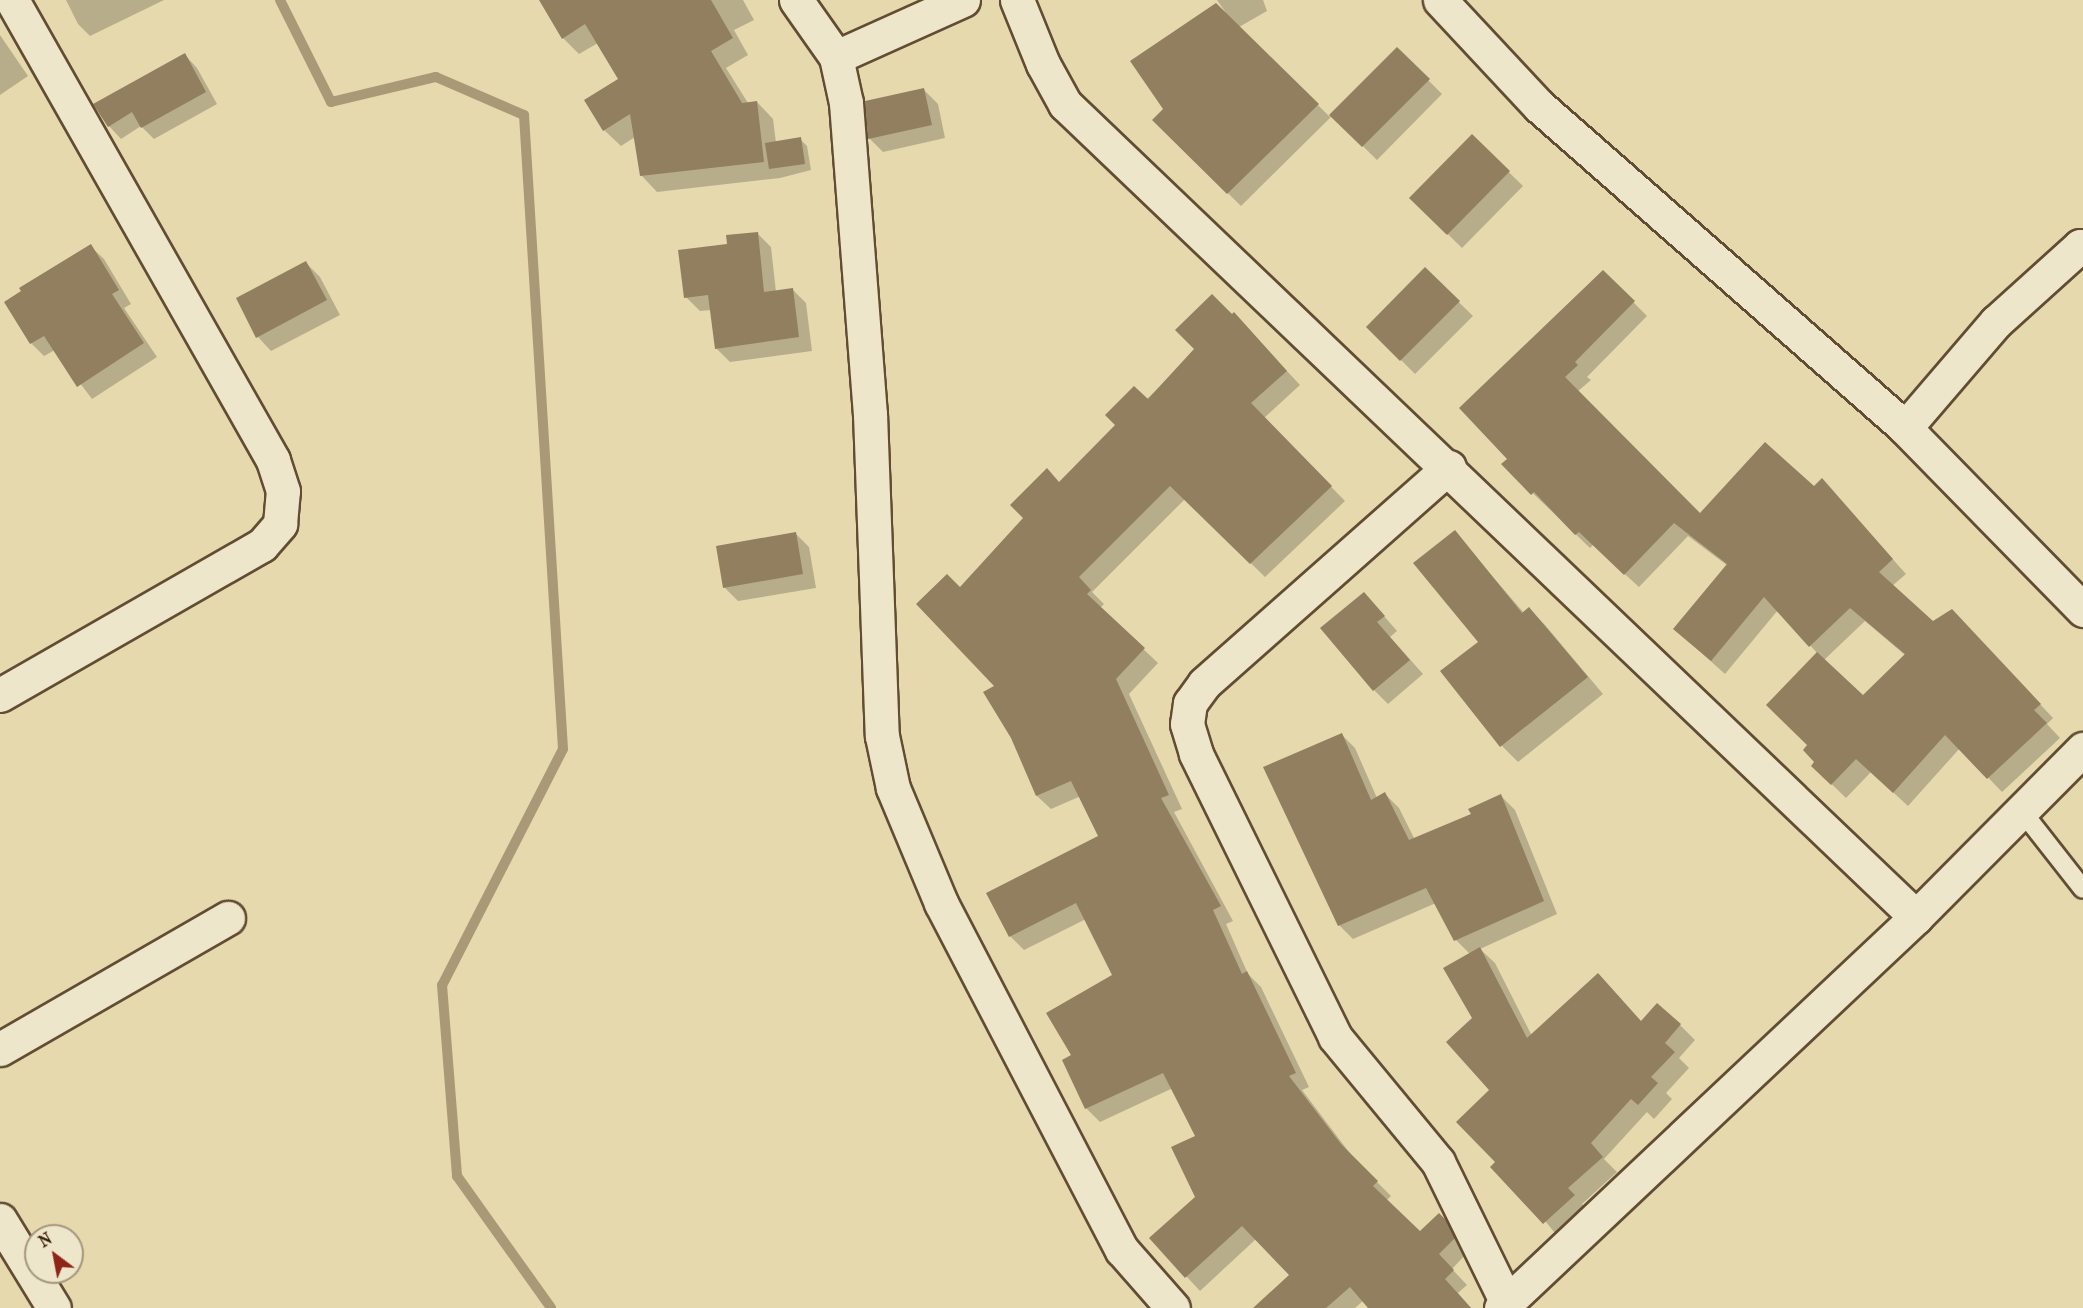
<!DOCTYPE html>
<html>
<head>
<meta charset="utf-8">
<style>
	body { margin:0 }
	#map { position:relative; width:2083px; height:1308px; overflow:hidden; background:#e5d9ad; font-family:"IM FELL French Canon",serif }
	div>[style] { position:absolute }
	.shadow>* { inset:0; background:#0003 }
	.stream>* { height:10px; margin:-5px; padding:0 5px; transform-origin:5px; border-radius:5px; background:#aa9976 }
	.building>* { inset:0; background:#917f5f }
	.roads { filter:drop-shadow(2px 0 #624d33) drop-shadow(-2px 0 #624d33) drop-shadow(0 2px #624d33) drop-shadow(0 -2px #624d33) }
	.service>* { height:18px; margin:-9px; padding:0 9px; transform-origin:9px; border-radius:9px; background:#eee6ca }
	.minor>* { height:33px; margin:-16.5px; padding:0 16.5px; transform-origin:16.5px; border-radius:16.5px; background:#eee6ca }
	span { translate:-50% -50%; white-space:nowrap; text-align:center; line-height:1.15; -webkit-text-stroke:4.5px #eee6ca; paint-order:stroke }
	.north { position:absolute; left:24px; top:1224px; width:60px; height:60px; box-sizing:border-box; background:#eee6ca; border:2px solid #a5967d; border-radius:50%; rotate:328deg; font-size:16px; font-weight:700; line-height:24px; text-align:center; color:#371e0a }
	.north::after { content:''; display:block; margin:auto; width:21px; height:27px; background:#8f2418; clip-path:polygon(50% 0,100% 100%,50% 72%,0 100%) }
</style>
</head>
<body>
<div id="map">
	<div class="shadow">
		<i style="clip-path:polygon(66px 0,164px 0,90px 36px,78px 24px)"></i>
		<i style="clip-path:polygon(540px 0,743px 0,754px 20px,734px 30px,748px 55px,726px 68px,748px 103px,757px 102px,773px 119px,776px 143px,800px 139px,807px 146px,811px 170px,780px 178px,657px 192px,641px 175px,635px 137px,621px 146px,604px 130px,620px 80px,598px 43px,579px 54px,563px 38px)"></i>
		<i style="clip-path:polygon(1217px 0,1263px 0,1267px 11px,1239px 27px,1330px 117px,1397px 49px,1442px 94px,1377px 160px,1332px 116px,1241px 206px,1154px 120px,1165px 109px,1226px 13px)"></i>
		<i style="clip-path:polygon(0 35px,28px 76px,0 95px)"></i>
		<i style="clip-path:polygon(185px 55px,197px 68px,217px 104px,154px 139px,141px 126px,121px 139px,109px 126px)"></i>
		<i style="clip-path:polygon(924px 90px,938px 104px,945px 138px,883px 152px,869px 138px)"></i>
		<i style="clip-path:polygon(1472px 136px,1523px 186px,1462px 248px,1411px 198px)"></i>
		<i style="clip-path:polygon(757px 233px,771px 247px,776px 292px,792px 289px,806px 303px,812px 351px,730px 362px,716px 348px,711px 310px,700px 311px,686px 297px,728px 246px)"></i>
		<i style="clip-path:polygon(90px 246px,104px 259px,131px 304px,124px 308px,157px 357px,92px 399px,55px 350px,44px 356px,31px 343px)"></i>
		<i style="clip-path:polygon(306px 263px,320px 277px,340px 315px,271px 351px,258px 337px)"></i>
		<i style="clip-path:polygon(1425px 269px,1473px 316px,1415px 374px,1368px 327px)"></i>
		<i style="clip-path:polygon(evenodd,1603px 272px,1647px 316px,1587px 377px,1591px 380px,1577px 392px,1700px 515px,1814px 488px,1822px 480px,1906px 574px,1892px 586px,1933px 623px,1966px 625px,2053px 718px,2047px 724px,2060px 738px,2002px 792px,1960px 748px,1908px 806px,1871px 772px,1846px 798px,1813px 766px,1817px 762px,1809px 745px,1818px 654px,1778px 610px,1725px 674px,1675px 629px,1728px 566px,1688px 536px,1639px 587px,1593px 545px,1590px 548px,1517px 478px,1509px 459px,1603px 272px,1865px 621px,1906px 656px,1863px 697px,1824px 660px,1865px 621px)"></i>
		<i style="clip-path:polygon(1234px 314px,1300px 385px,1264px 418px,1345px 501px,1265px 577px,1185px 499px,1092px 592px,1104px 604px,1100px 608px,1158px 663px,1129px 694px,1182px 809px,1174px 812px,1233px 921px,1226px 924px,1248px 974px,1261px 987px,1309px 1087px,1302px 1090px,1355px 1160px,1391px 1196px,1386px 1201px,1420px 1233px,1439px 1215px,1453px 1228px,1467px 1253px,1452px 1269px,1467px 1285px,1458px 1293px,1471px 1308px,1371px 1308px,1364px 1300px,1355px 1308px,1256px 1308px,1291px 1276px,1256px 1239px,1200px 1291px,1151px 1238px,1197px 1197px,1197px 1136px,1173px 1088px,1100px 1122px,1086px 1108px,1073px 1056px,1114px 976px,1086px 919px,1024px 950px,1010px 936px,1100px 837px,1081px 796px,1051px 809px,1037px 796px,1012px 737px,960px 589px,1060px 484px)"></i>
		<i style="clip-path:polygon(1454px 532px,1524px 613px,1529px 609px,1545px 625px,1603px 694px,1518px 762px,1502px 746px)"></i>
		<i style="clip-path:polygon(795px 533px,809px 547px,816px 588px,738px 601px,724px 587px)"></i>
		<i style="clip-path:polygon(1377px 608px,1397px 631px,1390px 637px,1423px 674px,1388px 704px,1374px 690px)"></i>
		<i style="clip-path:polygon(1342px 735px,1355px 748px,1377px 798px,1385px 794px,1399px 808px,1415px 840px,1473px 815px,1501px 796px,1515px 810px,1557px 914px,1480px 949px,1495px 963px,1532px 1036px,1642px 1022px,1680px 1025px,1695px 1040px,1679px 1058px,1689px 1068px,1666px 1093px,1672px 1099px,1654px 1119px,1647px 1112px,1604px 1159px,1617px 1172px,1582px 1204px,1588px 1211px,1559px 1238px,1497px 1162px,1491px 1090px,1474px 1018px,1470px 954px,1456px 940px,1436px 903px,1353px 939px,1339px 925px)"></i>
	</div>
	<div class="stream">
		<i style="left:280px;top:0;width:114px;rotate:63.4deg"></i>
		<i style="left:331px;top:102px;width:108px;rotate:-13.4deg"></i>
		<i style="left:436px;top:77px;width:96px;rotate:23.4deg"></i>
		<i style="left:524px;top:115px;width:635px;rotate:86.48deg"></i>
		<i style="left:563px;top:749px;width:265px;rotate:117.1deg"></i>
		<i style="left:442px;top:985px;width:192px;rotate:85.5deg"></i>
		<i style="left:457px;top:1176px;width:162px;rotate:54.5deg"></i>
	</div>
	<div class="building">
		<i style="clip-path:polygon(539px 0,711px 0,733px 38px,711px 51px,742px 103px,757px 101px,764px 162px,640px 176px,630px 114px,603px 131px,584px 100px,618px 79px,585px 24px,562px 39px)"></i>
		<i style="clip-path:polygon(1216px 3px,1319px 104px,1227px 194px,1152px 120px,1163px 109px,1130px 61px)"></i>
		<i style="clip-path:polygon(1397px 47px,1430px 79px,1362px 147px,1329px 115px)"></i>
		<i style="clip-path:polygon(185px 53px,206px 92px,141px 128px,132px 112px,108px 127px,93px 104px)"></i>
		<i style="clip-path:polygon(924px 88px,932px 125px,868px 139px,865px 101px)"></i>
		<i style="clip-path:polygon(1472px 134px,1510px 171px,1447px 235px,1409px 198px)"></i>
		<i style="clip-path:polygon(801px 137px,805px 164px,769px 169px,765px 143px)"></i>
		<i style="clip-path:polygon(758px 232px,764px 292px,793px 288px,799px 337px,715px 349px,708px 295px,684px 298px,678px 250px,727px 244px,726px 235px)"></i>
		<i style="clip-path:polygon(91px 244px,119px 290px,112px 294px,144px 343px,77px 387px,44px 336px,30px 344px,4px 302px,21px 291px,19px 288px)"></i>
		<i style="clip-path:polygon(306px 261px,327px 300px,256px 338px,236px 298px)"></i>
		<i style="clip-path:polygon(1425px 267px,1460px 301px,1400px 361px,1366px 327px)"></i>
		<i style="clip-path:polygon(1603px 270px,1635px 301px,1575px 362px,1578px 365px,1565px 377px,1700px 513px,1765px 442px,1814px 486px,1822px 478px,1893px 559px,1879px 572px,1933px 621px,1952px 609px,2041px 704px,2034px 710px,2047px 723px,1987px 779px,1945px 735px,1893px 793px,1856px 759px,1831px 785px,1811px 766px,1814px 762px,1803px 750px,1807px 745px,1766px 705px,1817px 652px,1863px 695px,1905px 654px,1850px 608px,1809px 647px,1764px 597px,1711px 661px,1673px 629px,1727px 564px,1674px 523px,1624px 575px,1579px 532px,1575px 535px,1534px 492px,1531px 495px,1501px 464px,1507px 459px,1459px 408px)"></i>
		<i style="clip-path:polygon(1212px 294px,1232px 314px,1234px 312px,1287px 371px,1251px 403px,1332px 486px,1250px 564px,1170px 486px,1079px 577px,1091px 590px,1087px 594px,1145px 648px,1116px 679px,1169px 795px,1161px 798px,1221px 906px,1213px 910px,1242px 974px,1247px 971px,1296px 1073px,1289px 1076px,1341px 1144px,1378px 1181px,1373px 1186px,1420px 1231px,1439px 1213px,1445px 1219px,1455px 1238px,1439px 1254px,1454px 1270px,1445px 1279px,1471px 1308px,1368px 1308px,1350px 1287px,1326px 1308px,1253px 1308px,1289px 1275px,1242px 1226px,1185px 1278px,1149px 1238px,1195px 1197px,1171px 1147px,1195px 1136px,1163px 1073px,1085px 1109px,1062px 1060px,1071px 1055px,1046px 1013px,1112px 975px,1076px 903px,1009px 937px,986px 893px,1098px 836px,1071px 781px,1036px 796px,1011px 738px,983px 692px,994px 686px,916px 604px,947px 574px,960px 587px,1023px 518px,1010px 505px,1047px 468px,1059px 482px,1115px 425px,1105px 415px,1134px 386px,1148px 399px,1194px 349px,1175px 330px)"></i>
		<i style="clip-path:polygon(1455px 530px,1522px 613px,1529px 607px,1588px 677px,1500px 747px,1440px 671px,1478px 642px,1413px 563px)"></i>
		<i style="clip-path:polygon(796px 532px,803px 574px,723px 588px,716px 546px)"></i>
		<i style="clip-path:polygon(1364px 592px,1385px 616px,1377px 622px,1410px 660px,1373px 691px,1320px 628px)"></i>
		<i style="clip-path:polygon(1342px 733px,1371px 800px,1385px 792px,1409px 840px,1471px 814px,1468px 809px,1501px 794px,1544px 901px,1454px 941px,1426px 888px,1338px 926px,1263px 767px)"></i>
		<i style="clip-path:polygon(1480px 947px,1527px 1038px,1598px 973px,1641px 1021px,1657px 1003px,1681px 1024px,1665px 1043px,1675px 1052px,1651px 1077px,1658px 1083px,1638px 1105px,1631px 1099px,1591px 1143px,1603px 1157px,1568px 1188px,1575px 1195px,1543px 1224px,1490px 1167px,1495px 1162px,1456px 1122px,1489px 1090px,1446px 1042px,1472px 1018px,1443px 968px)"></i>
	</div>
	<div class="roads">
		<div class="service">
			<i style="left:2021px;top:810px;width:100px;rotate:51.9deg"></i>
		</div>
		<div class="minor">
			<i style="left:796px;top:0;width:70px;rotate:54.9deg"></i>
			<i style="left:963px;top:0;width:139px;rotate:155.8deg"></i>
			<i style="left:836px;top:57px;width:47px;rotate:77.7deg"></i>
			<i style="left:846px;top:103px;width:312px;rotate:85.6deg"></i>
			<i style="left:870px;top:414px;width:322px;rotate:87.9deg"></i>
			<i style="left:882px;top:736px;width:53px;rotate:78.1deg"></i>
			<i style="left:893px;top:788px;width:125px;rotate:67.3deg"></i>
			<i style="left:941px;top:903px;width:391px;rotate:62.5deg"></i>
			<i style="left:1122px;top:1250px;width:77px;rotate:48.7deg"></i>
			<i style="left:1017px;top:0;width:69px;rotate:67.9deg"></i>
			<i style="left:1043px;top:64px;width:46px;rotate:61.2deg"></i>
			<i style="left:1065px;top:104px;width:1177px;rotate:43.69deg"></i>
			<i style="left:1440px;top:0;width:145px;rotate:47deg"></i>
			<i style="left:1539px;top:106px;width:487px;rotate:41.3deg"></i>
			<i style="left:1905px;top:428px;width:255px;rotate:45.6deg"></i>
			<i style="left:1905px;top:428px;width:140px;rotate:-49.4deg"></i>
			<i style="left:1996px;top:322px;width:113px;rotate:-42.1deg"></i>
			<i style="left:2080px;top:246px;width:4px;rotate:45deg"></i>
			<i style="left:1449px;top:467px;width:327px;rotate:138.5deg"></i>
			<i style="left:1204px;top:684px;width:24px;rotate:126deg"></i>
			<i style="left:1190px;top:703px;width:21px;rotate:98deg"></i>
			<i style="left:1187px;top:724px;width:31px;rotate:73deg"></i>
			<i style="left:1196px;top:754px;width:315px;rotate:63.8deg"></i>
			<i style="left:1335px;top:1037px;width:162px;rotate:50.5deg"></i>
			<i style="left:1438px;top:1162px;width:155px;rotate:63.9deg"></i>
			<i style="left:0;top:695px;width:302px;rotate:-29.8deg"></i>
			<i style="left:262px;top:545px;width:28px;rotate:-49deg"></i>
			<i style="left:280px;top:524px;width:33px;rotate:-85deg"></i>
			<i style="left:283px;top:491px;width:33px;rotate:-108deg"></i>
			<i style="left:273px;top:460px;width:529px;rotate:-119.57deg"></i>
			<i style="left:0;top:1049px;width:263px;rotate:-29.9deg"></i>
			<i style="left:0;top:1220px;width:103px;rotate:58.5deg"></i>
			<i style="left:1501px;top:1308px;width:570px;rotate:-43.29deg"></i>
			<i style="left:1916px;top:917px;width:237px;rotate:-45.2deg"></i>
		</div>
	</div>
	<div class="north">N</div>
</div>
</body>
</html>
